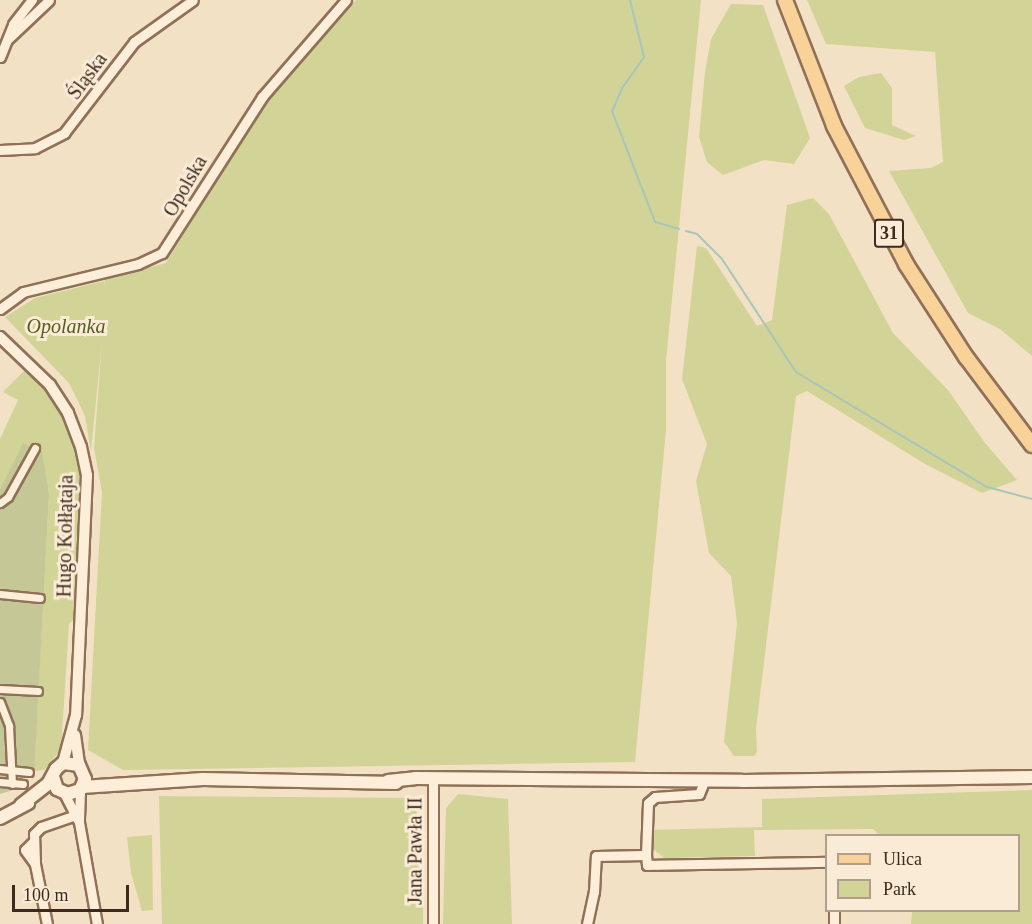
<!DOCTYPE html>
<html>
<head>
<meta charset="utf-8">
<style>
	body { margin:0 }
	#map { position:relative; width:1032px; height:924px; overflow:hidden; background:#f3e1c5; font-family:Georgia,serif }
	div>[style] { position:absolute }
	.green>* { inset:0; background:#d2d397 }
	.cemetery>* { inset:0; background:#c6c797 }
	.stream>* { height:2px; margin:-1px; padding:0 1px; transform-origin:1px; border-radius:1px; background:#a7c6ba }
	.roads { filter:drop-shadow(2px 0 #907158) drop-shadow(-2px 0 #907158) drop-shadow(0 2px #907158) drop-shadow(0 -2px #907158) }
	.pedestrian>* { height:7px; margin:-3.5px; padding:0 3.5px; transform-origin:3.5px; border-radius:3.5px; background:#fceed9 }
	.minor>* { height:9px; margin:-4.5px; padding:0 4.5px; transform-origin:4.5px; border-radius:4.5px; background:#fceed9 }
	.tertiary>* { height:10px; margin:-5px; padding:0 5px; transform-origin:5px; border-radius:5px; background:#fceed9 }
	.secondary>* { height:12px; margin:-6px; padding:0 6px; transform-origin:6px; border-radius:6px; background:#fceed9 }
	.primary>* { height:14px; margin:-7px; padding:0 7px; transform-origin:7px; border-radius:7px; background:#f9d299 }
	span { translate:-50% -50%; white-space:nowrap; text-align:center; line-height:1.15; -webkit-text-stroke:6px #f9ebd5; paint-order:stroke }
	.shield-label span { padding:2px 4px; background:#f9ebd5; border:2px solid; border-radius:4px; -webkit-text-stroke-width:0 }
	.shield-label { font-size:18px; color:#3f2b1e; font-weight:700 }
	.street-label { font-size:20px; color:#3f2b1e }
	.park-label { font-size:20px; color:#545e22; font-style:italic }
	.legend { position:absolute; left:825px; top:834px; width:195px; height:78px; box-sizing:border-box; background:#f9ebd5; border:2px solid #af9e8c; margin:0; padding:8px 10px; list-style:none; font-size:18px; color:#3f2b1e }
	.legend li { display:flex; align-items:center; gap:12px; height:30px }
	.legend b { width:30px; border:2px solid #af9e8c }
	.scale { position:absolute; left:12px; top:885px; width:117px; height:27px; box-sizing:border-box; border:3px solid #3f2b1e; border-top:0; padding-left:8px; font-size:18px; line-height:21px; white-space:nowrap; color:#3f2b1e; -webkit-text-stroke:4px #f9ebd5; paint-order:stroke }
</style>
</head>
<body>
<div id="map">
	<div class="green">
		<i style="clip-path:polygon(356px 0,701px 0,666px 361px,666px 430px,635px 762px,123px 770px,88px 750px,102px 492px,94px 448px,102px 341px,91px 452px,85px 416px,69px 383px,5px 317px,35px 298px,104px 281px,104px 287px,105px 279px,166px 263px,262px 107px)"></i>
		<i style="clip-path:polygon(807px 0,1032px 0,1032px 356px,1000px 329px,968px 313px,889px 171px,931px 168px,943px 162px,935px 52px,826px 44px)"></i>
		<i style="clip-path:polygon(731px 4px,763px 5px,810px 138px,794px 164px,764px 160px,723px 175px,707px 162px,699px 137px,705px 72px,711px 39px)"></i>
		<i style="clip-path:polygon(881px 73px,892px 88px,892px 125px,916px 136px,904px 140px,865px 128px,844px 86px,859px 77px)"></i>
		<i style="clip-path:polygon(813px 198px,829px 214px,893px 333px,948px 390px,985px 443px,1017px 480px,982px 493px,925px 464px,807px 391px,796px 396px,756px 729px,757px 752px,754px 756px,734px 756px,724px 742px,737px 623px,731px 576px,709px 553px,696px 481px,707px 444px,682px 379px,697px 246px,706px 248px,757px 326px,772px 320px,787px 205px)"></i>
		<i style="clip-path:polygon(27px 368px,63px 414px,77px 453px,82px 481px,77px 616px,69px 624px,61px 749px,44px 770px,34px 771px,49px 495px,0 490px,0 439px,18px 400px,3px 392px)"></i>
		<i style="clip-path:polygon(1032px 790px,1032px 924px,911px 924px,912px 911px,1018px 910px,1018px 836px,880px 836px,873px 829px,754px 830px,755px 856px,664px 858px,653px 849px,649px 834px,649px 830px,762px 827px,762px 799px)"></i>
		<i style="clip-path:polygon(458px 794px,508px 799px,512px 924px,443px 924px,446px 808px)"></i>
		<i style="clip-path:polygon(159px 796px,413px 798px,423px 839px,423px 924px,162px 924px)"></i>
		<i style="clip-path:polygon(152px 835px,153px 910px,142px 911px,131px 873px,127px 837px)"></i>
	</div>
	<div class="cemetery">
		<i style="clip-path:polygon(23px 443px,42px 452px,49px 495px,34px 778px,23px 778px,23px 787px,0 794px,0 490px)"></i>
	</div>
	<div class="stream">
		<i style="left:630px;top:0;width:59px;rotate:76.2deg"></i>
		<i style="left:644px;top:57px;width:39px;rotate:125deg"></i>
		<i style="left:622px;top:89px;width:24px;rotate:114deg"></i>
		<i style="left:612px;top:111px;width:119px;rotate:68.8deg"></i>
		<i style="left:655px;top:222px;width:25px;rotate:16deg"></i>
		<i style="left:686px;top:231px;width:11px;rotate:15deg"></i>
		<i style="left:697px;top:234px;width:35px;rotate:45deg"></i>
		<i style="left:722px;top:259px;width:135px;rotate:56.8deg"></i>
		<i style="left:796px;top:372px;width:223px;rotate:31.1deg"></i>
		<i style="left:987px;top:487px;width:47px;rotate:14.9deg"></i>
	</div>
	<div class="roads">
		<div class="pedestrian">
			<i style="left:0;top:503px;width:10px;rotate:-37deg"></i>
			<i style="left:8px;top:497px;width:56px;rotate:-61.1deg"></i>
			<i style="left:0;top:594px;width:40px;rotate:5.7deg"></i>
			<i style="left:0;top:689px;width:38px;rotate:3deg"></i>
			<i style="left:0;top:702px;width:26px;rotate:69deg"></i>
			<i style="left:9px;top:726px;width:58px;rotate:87deg"></i>
			<i style="left:0;top:769px;width:29px;rotate:6deg"></i>
			<i style="left:0;top:782px;width:23px;rotate:5deg"></i>
		</div>
		<div class="minor">
			<i style="left:9px;top:38px;width:55px;rotate:-43.5deg"></i>
			<i style="left:0;top:57px;width:35px;rotate:-68deg"></i>
			<i style="left:13px;top:24px;width:31px;rotate:-52deg"></i>
			<i style="left:0;top:150px;width:35px;rotate:-3deg"></i>
			<i style="left:35px;top:148px;width:33px;rotate:-27deg"></i>
			<i style="left:64px;top:133px;width:115px;rotate:-52.4deg"></i>
			<i style="left:134px;top:42px;width:72px;rotate:-35.4deg"></i>
			<i style="left:0;top:309px;width:29px;rotate:-36deg"></i>
			<i style="left:23px;top:292px;width:118px;rotate:-13.7deg"></i>
			<i style="left:138px;top:264px;width:26px;rotate:-25deg"></i>
			<i style="left:162px;top:253px;width:185px;rotate:-57.3deg"></i>
			<i style="left:262px;top:97px;width:128px;rotate:-49.1deg"></i>
			<i style="left:80px;top:790px;width:32px;rotate:92deg"></i>
			<i style="left:79px;top:822px;width:104px;rotate:80deg"></i>
			<i style="left:64px;top:793px;width:30px;rotate:63deg"></i>
			<i style="left:33px;top:842px;width:11px;rotate:135deg"></i>
			<i style="left:25px;top:850px;width:17px;rotate:54deg"></i>
			<i style="left:35px;top:864px;width:61px;rotate:78.7deg"></i>
			<i style="left:646px;top:855px;width:52px;rotate:-87.8deg"></i>
			<i style="left:648px;top:803px;width:9px;rotate:-41deg"></i>
			<i style="left:655px;top:797px;width:44px;rotate:-3.9deg"></i>
			<i style="left:699px;top:794px;width:16px;rotate:-68deg"></i>
			<i style="left:35px;top:862px;width:28px;rotate:-92deg"></i>
			<i style="left:34px;top:834px;width:10px;rotate:-45deg"></i>
			<i style="left:41px;top:827px;width:36px;rotate:-19deg"></i>
			<i style="left:834px;top:910px;width:14px;rotate:90deg"></i>
			<i style="left:433px;top:924px;width:146px;rotate:-90deg"></i>
			<i style="left:587px;top:924px;width:33px;rotate:-78deg"></i>
			<i style="left:594px;top:892px;width:36px;rotate:-87deg"></i>
			<i style="left:596px;top:856px;width:50px;rotate:-1.1deg"></i>
			<i style="left:646px;top:855px;width:10px;rotate:84deg"></i>
			<i style="left:647px;top:865px;width:179px;rotate:-1deg"></i>
		</div>
		<div class="tertiary">
			<i style="left:0;top:337px;width:69px;rotate:43.8deg"></i>
			<i style="left:50px;top:385px;width:33px;rotate:57deg"></i>
			<i style="left:68px;top:413px;width:36px;rotate:69deg"></i>
			<i style="left:81px;top:447px;width:29px;rotate:78deg"></i>
			<i style="left:87px;top:475px;width:240px;rotate:92.6deg"></i>
			<i style="left:76px;top:715px;width:50px;rotate:105.2deg"></i>
			<i style="left:75px;top:735px;width:30px;rotate:82deg"></i>
		</div>
		<div class="secondary">
			<i style="left:388px;top:781px;width:27px;rotate:-6deg"></i>
			<i style="left:415px;top:778px;width:327px;rotate:0.5deg"></i>
			<i style="left:742px;top:781px;width:290px;rotate:-0.8deg"></i>
			<i style="left:82px;top:787px;width:121px;rotate:-3.8deg"></i>
			<i style="left:203px;top:779px;width:193px;rotate:1.2deg"></i>
			<i style="left:21px;top:805px;width:34px;rotate:-38deg"></i>
			<i style="left:48px;top:784px;width:17px;rotate:-62deg"></i>
			<i style="left:56px;top:769px;width:9px;rotate:-41deg"></i>
			<i style="left:63px;top:763px;width:16px;rotate:7deg"></i>
			<i style="left:79px;top:765px;width:15px;rotate:67deg"></i>
			<i style="left:85px;top:779px;width:12px;rotate:114deg"></i>
			<i style="left:80px;top:790px;width:13px;rotate:162deg"></i>
			<i style="left:68px;top:794px;width:12px;rotate:-156deg"></i>
			<i style="left:57px;top:789px;width:13px;rotate:-108deg"></i>
			<i style="left:0;top:818px;width:32px;rotate:-28deg"></i>
		</div>
		<div class="primary">
			<i style="left:785px;top:0;width:135px;rotate:68.7deg"></i>
			<i style="left:834px;top:126px;width:156px;rotate:62.4deg"></i>
			<i style="left:906px;top:264px;width:111px;rotate:57.2deg"></i>
			<i style="left:966px;top:357px;width:110px;rotate:53.1deg"></i>
		</div>
	</div>
	<div class="shield-label">
		<span style="left:889px;top:233px">31</span>
	</div>
	<div class="street-label">
		<span style="left:87px;top:76px;rotate:-54deg">Śląska</span>
		<span style="left:185px;top:186px;rotate:-60deg">Opolska</span>
		<span style="left:65px;top:536px;rotate:-89deg">Hugo Kołłątaja</span>
		<span style="left:415px;top:851px;rotate:-90deg">Jana Pawła II</span>
	</div>
	<div class="park-label">
		<span style="left:66px;top:326px">Opolanka</span>
	</div>
	<ul class="legend">
	<li><b style="height:8px;background:#f9d299"></b>Ulica</li>
	<li><b style="height:16px;background:#d2d397"></b>Park</li>
	</ul>
	<div class="scale">100 m</div>
</div>
</body>
</html>
